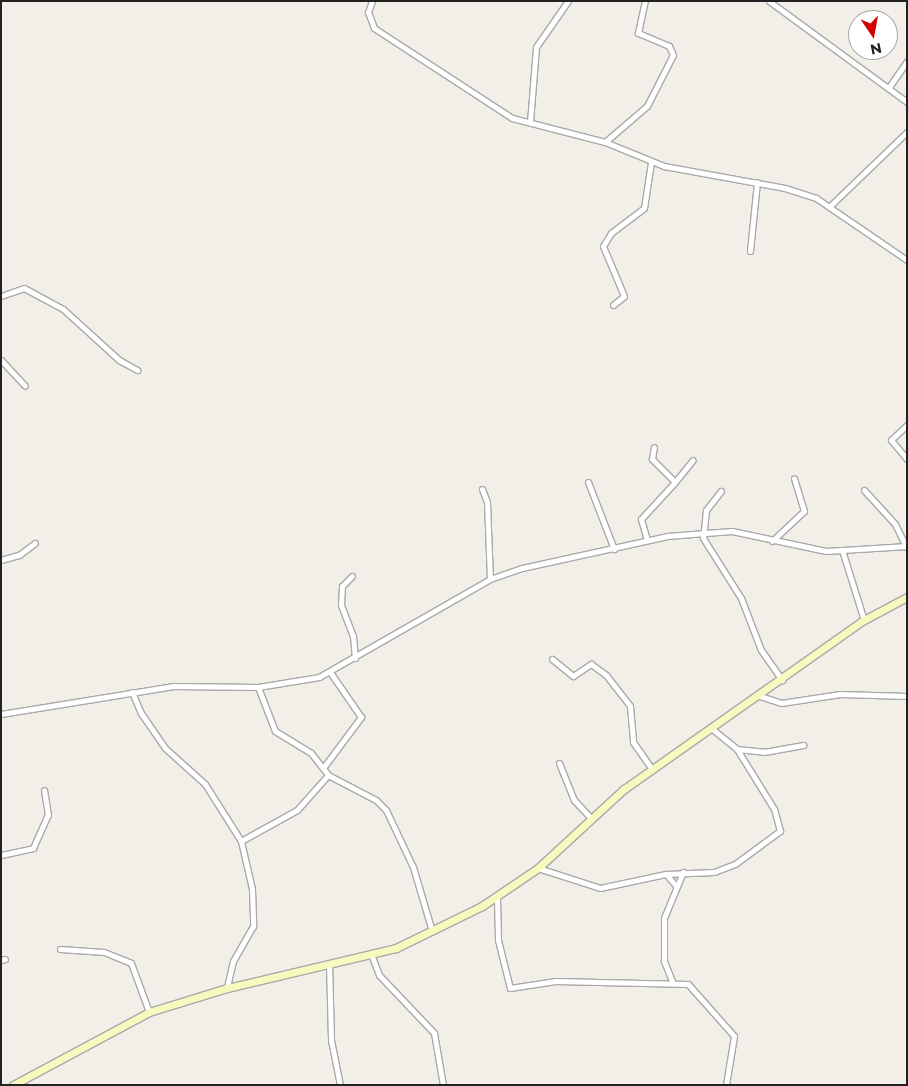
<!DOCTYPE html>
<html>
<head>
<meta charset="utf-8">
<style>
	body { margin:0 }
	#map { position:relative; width:908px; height:1086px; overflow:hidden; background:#f2efe9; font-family:Montserrat,sans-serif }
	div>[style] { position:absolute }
	.roads { filter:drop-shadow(1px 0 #a9a9a9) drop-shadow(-1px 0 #a9a9a9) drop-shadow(0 1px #a9a9a9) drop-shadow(0 -1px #a9a9a9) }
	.street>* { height:5px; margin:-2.5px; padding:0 2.5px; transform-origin:2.5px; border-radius:2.5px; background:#fff }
	.secondary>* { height:7px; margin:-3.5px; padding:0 3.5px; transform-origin:3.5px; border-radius:3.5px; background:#f7fabf }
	span { translate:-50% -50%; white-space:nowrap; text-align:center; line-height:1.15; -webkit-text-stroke:4px #fff; paint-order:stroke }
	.frame { position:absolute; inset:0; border:2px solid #222; pointer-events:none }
	.north { position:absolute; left:848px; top:10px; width:50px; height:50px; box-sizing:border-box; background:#fff; border:1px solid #a7a7a7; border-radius:50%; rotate:168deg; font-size:14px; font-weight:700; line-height:20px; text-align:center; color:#222 }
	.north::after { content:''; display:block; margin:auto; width:18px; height:22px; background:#d40000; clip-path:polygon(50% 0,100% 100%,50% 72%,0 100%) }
</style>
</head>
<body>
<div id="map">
	<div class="roads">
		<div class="street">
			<i style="left:372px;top:1px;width:12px;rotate:110deg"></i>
			<i style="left:368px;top:12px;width:17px;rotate:69deg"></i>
			<i style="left:374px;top:28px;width:165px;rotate:33.1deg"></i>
			<i style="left:512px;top:118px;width:96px;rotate:14.5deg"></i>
			<i style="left:605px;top:142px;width:64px;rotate:22.1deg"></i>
			<i style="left:664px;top:166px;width:123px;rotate:10.3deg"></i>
			<i style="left:785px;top:188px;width:33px;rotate:18deg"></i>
			<i style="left:816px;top:198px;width:110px;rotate:34.3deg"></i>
			<i style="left:769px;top:1px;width:171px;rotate:36.2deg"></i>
			<i style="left:889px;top:87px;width:32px;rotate:-55deg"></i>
			<i style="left:530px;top:122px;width:75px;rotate:-85.4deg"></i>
			<i style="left:536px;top:47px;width:56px;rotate:-55.2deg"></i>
			<i style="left:605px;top:142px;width:55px;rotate:-40.6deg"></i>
			<i style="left:647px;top:106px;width:57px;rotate:-63deg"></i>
			<i style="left:673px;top:55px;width:10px;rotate:-114deg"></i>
			<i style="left:669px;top:46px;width:34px;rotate:-157deg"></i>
			<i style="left:638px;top:33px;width:33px;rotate:-78deg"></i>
			<i style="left:830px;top:206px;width:107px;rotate:-43.9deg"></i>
			<i style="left:750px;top:251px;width:69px;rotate:-84.2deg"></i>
			<i style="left:1px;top:296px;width:24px;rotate:-19deg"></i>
			<i style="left:24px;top:288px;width:44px;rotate:28.3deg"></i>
			<i style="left:63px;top:309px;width:76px;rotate:42.3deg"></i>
			<i style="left:119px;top:360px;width:21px;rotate:29deg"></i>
			<i style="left:613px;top:305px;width:14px;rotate:-39deg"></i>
			<i style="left:624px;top:296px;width:54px;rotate:-112.8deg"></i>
			<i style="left:603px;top:246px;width:15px;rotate:-58deg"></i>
			<i style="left:611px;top:233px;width:41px;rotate:-37.1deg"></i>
			<i style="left:644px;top:208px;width:47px;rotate:-81.3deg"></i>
			<i style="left:1px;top:360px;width:35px;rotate:47deg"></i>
			<i style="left:907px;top:425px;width:22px;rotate:137deg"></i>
			<i style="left:891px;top:440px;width:25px;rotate:50deg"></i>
			<i style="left:588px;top:482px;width:72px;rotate:68.8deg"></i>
			<i style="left:675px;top:482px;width:28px;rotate:-51deg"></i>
			<i style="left:482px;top:489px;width:14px;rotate:69deg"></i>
			<i style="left:487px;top:502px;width:77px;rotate:87.8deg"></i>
			<i style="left:864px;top:490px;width:46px;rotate:47.6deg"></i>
			<i style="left:895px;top:524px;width:25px;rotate:64deg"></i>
			<i style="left:721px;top:491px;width:24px;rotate:128deg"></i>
			<i style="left:706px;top:510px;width:28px;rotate:96deg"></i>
			<i style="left:703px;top:538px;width:71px;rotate:57.7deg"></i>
			<i style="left:741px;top:598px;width:56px;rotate:69deg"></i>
			<i style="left:761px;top:650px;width:37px;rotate:55deg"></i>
			<i style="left:647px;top:540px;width:22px;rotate:-106deg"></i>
			<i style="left:641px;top:519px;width:50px;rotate:-47.4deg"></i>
			<i style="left:675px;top:482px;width:33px;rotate:-135deg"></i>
			<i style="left:652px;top:459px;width:12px;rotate:-81deg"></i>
			<i style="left:772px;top:541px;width:44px;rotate:-43.2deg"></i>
			<i style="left:804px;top:511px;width:34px;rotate:-107deg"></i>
			<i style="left:842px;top:550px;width:73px;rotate:72.6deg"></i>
			<i style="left:1px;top:560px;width:19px;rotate:-16deg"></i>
			<i style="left:19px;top:555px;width:20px;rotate:-37deg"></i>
			<i style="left:352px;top:576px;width:14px;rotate:135deg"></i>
			<i style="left:342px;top:586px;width:19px;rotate:93deg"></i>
			<i style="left:341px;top:605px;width:33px;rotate:69deg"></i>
			<i style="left:353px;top:636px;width:22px;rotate:85deg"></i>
			<i style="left:552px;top:659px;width:27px;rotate:39deg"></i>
			<i style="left:573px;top:676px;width:22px;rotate:-34deg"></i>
			<i style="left:591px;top:664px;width:19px;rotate:36deg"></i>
			<i style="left:606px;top:675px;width:39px;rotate:52deg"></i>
			<i style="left:630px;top:706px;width:36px;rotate:85deg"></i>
			<i style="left:633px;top:742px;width:33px;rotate:55deg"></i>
			<i style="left:258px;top:687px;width:47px;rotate:68.9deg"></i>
			<i style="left:275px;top:731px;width:42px;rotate:31.4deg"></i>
			<i style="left:311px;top:753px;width:28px;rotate:52deg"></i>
			<i style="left:328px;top:775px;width:54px;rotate:27.5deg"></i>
			<i style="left:376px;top:800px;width:14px;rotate:45deg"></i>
			<i style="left:386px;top:810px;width:63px;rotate:64.7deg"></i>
			<i style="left:413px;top:867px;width:67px;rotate:73.5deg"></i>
			<i style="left:132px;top:692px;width:23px;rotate:67deg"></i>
			<i style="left:141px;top:713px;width:42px;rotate:55.6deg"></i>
			<i style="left:165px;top:748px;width:54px;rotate:42deg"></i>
			<i style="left:205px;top:784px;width:67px;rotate:57.7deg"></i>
			<i style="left:241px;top:841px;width:49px;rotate:77.1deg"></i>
			<i style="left:252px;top:889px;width:37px;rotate:88deg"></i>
			<i style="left:253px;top:926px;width:40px;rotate:119.7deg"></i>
			<i style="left:233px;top:961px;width:28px;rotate:103deg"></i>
			<i style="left:760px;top:696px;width:22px;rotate:18deg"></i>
			<i style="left:781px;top:703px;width:60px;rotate:-8.7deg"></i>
			<i style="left:840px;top:694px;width:67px;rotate:1.7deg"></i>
			<i style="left:1px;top:714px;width:175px;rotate:-9.2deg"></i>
			<i style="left:174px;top:686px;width:84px;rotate:0.7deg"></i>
			<i style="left:258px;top:687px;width:62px;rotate:-9.3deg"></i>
			<i style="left:319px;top:677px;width:197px;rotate:-29.8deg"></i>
			<i style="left:490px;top:579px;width:34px;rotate:-19deg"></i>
			<i style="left:522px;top:568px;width:148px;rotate:-12.4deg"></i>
			<i style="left:667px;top:536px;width:65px;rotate:-4.4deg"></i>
			<i style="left:732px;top:531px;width:96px;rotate:12deg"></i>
			<i style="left:826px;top:551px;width:81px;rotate:-3.5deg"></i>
			<i style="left:737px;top:749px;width:27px;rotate:6deg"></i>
			<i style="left:764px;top:752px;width:40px;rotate:-10deg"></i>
			<i style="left:559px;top:763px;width:40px;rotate:68deg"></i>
			<i style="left:574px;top:800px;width:23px;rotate:47deg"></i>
			<i style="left:323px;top:768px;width:64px;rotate:-53.3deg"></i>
			<i style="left:361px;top:717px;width:55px;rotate:-124.6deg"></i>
			<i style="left:241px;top:841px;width:64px;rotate:-29deg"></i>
			<i style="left:297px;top:810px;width:47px;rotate:-48.5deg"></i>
			<i style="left:1px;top:855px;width:33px;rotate:-12deg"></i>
			<i style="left:33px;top:848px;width:36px;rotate:-66deg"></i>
			<i style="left:48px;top:815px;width:25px;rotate:-99deg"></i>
			<i style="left:538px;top:868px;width:65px;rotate:17.9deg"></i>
			<i style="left:600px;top:888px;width:67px;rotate:-12deg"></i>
			<i style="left:666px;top:874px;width:48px;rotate:-2.4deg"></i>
			<i style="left:714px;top:872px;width:22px;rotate:-21deg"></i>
			<i style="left:735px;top:864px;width:56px;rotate:-36.3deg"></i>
			<i style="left:780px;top:831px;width:23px;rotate:-105deg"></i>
			<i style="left:774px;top:809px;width:70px;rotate:-121.7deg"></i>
			<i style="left:737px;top:749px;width:32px;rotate:-141deg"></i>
			<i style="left:666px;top:874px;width:16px;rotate:50deg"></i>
			<i style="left:497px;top:898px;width:42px;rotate:88.6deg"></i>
			<i style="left:498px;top:940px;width:49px;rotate:76deg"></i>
			<i style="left:510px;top:988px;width:46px;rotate:-8.8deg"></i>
			<i style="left:555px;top:981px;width:133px;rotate:1.3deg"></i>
			<i style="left:688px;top:984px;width:69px;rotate:48.5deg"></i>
			<i style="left:734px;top:1036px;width:50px;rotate:99.3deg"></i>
			<i style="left:60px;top:949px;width:44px;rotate:3.9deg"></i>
			<i style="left:104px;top:952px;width:29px;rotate:22deg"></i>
			<i style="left:131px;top:963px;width:52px;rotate:69.8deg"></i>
			<i style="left:371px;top:954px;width:22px;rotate:69deg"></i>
			<i style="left:379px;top:975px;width:80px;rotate:46.5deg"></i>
			<i style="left:434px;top:1033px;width:53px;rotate:80.2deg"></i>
			<i style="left:1px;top:960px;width:4px;rotate:-14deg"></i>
			<i style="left:329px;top:963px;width:77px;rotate:88.5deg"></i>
			<i style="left:331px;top:1040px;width:46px;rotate:78.7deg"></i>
			<i style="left:672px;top:981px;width:22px;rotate:-112deg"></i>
			<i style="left:664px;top:961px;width:43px;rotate:-90deg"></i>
			<i style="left:664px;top:918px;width:50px;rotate:-67.6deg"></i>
		</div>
		<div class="secondary">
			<i style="left:13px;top:1085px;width:154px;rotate:-28.2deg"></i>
			<i style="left:149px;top:1012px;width:82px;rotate:-17.1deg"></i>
			<i style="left:227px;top:988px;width:174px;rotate:-13.3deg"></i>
			<i style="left:396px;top:948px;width:96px;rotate:-26deg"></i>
			<i style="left:482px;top:906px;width:68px;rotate:-34.2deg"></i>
			<i style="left:538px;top:868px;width:117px;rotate:-42.6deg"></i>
			<i style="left:624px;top:789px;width:294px;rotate:-35.2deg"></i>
			<i style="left:864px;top:620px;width:49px;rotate:-28.1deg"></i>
		</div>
	</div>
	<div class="frame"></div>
	<div class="north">N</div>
</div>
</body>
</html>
